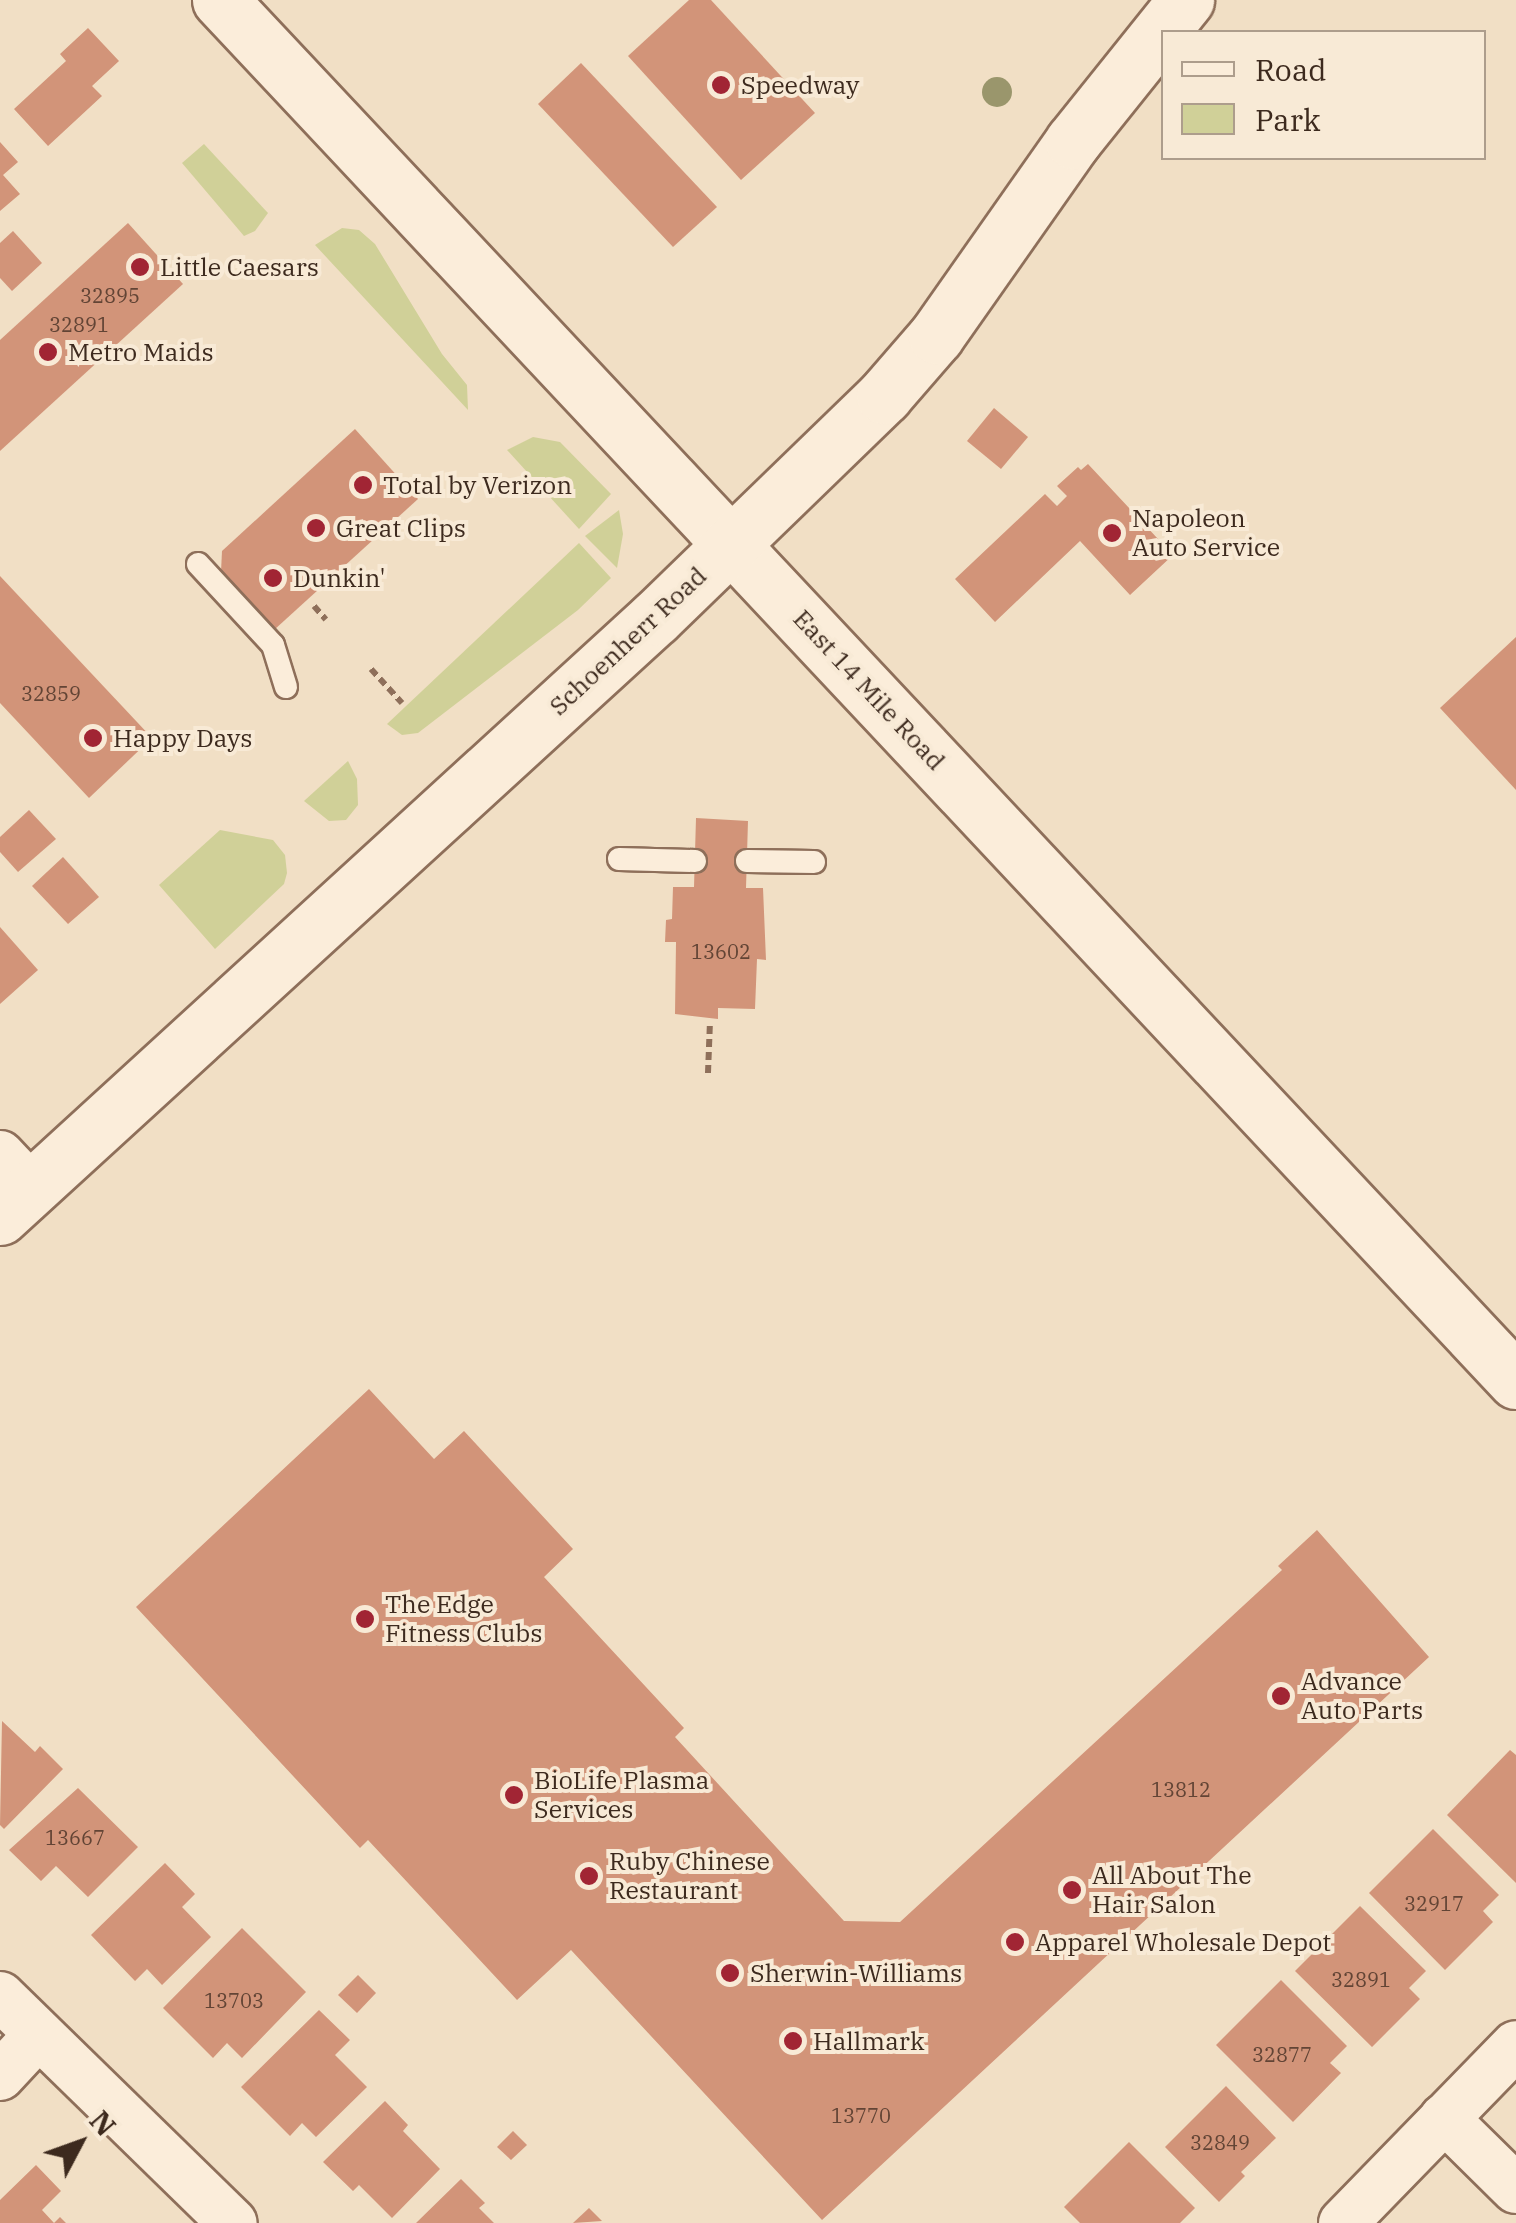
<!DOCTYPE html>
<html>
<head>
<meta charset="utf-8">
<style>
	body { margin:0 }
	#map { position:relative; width:1516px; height:2223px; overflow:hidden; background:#f1dfc5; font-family:"IBM Plex Serif",serif }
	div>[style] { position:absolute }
	.green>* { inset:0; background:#d0d098 }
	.building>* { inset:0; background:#d29479 }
	.path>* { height:6px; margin-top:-3px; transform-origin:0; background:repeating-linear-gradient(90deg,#8e6f5a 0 8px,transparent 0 13px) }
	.roads { filter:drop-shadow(2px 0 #8e6f5a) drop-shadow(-2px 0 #8e6f5a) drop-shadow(0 2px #8e6f5a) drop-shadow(0 -2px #8e6f5a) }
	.service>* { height:22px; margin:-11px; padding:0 11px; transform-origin:11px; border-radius:11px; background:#fbedda }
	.minor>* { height:48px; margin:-24px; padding:0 24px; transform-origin:24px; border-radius:24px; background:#fbedda }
	.secondary>* { height:55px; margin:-27.5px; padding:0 27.5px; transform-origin:27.5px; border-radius:27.5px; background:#fbedda }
	.trees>* { width:30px; height:30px; margin:-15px; border-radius:50%; background:#9a966c }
	.dots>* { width:28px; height:28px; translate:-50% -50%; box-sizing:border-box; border:5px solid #f8ead6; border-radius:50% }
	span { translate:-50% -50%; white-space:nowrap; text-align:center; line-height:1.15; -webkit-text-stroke:8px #f8ead6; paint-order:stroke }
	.number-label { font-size:20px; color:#624435 }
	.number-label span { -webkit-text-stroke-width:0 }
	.poi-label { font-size:25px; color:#3d2a1e }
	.left { translate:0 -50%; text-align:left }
	.street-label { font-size:25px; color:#3d2a1e }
	.legend { position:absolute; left:1161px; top:30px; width:325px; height:130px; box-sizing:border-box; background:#f8ead6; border:2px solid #ad9d8c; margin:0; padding:12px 18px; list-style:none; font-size:30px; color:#3d2a1e }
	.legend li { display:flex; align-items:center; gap:20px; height:50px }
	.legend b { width:50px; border:2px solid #ad9d8c }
	.north { position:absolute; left:30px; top:2093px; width:100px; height:100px; -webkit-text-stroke:8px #f8ead6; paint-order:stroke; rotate:49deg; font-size:28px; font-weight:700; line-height:40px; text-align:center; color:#3d2a1e }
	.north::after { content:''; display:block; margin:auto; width:35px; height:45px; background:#3d2a1e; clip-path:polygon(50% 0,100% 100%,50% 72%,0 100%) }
</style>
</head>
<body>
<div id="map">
	<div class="green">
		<i style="clip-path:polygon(204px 144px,268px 213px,255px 231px,244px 236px,182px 163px)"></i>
		<i style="clip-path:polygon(342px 228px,359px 230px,375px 244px,442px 354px,467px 385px,468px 410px,315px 245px)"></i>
		<i style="clip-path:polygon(533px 437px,560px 442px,611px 494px,579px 529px,507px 450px)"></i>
		<i style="clip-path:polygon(619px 510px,623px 534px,617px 568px,585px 536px)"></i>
		<i style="clip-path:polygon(579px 543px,611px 578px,578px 610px,418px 733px,402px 735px,387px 724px)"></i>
		<i style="clip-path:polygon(348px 761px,357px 779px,358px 805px,346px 820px,329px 821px,304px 801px)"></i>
		<i style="clip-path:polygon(220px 830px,273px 840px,285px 855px,287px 873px,284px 884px,215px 949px,159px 885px)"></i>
	</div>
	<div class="building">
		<i style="clip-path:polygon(689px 0,711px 0,815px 113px,741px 180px,628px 56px)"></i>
		<i style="clip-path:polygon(88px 28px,119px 61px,92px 86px,102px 96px,48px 146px,14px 109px,66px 61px,60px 54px)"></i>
		<i style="clip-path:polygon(581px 63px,717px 207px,673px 247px,538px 104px)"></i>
		<i style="clip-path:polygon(0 142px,18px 162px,3px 175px,20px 194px,0 211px)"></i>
		<i style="clip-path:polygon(128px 223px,183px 284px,0 451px,0 340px)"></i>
		<i style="clip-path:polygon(13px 231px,42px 263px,12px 291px,0 278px,0 243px)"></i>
		<i style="clip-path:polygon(994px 408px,1028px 437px,1001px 469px,967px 441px)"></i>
		<i style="clip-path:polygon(355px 429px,418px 499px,274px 630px,221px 572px,222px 551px)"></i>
		<i style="clip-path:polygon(1088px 464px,1173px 555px,1130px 595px,1080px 541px,995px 622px,955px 579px,1045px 494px,1057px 506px,1067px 496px,1057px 486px,1078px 467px,1081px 470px)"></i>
		<i style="clip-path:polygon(0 576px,152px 738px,89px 798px,0 703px)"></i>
		<i style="clip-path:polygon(1516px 637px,1516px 790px,1440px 708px)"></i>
		<i style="clip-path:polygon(29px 810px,56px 839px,18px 872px,0 852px,0 837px)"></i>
		<i style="clip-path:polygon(696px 818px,748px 821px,746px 888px,763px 888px,766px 960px,757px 959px,755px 1009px,718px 1008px,718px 1019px,675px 1014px,676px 942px,665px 942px,666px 920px,672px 919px,673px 887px,694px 887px)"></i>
		<i style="clip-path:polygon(63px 857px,99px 897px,68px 924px,32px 886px)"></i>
		<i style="clip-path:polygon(0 927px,38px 970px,0 1004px)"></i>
		<i style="clip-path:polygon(369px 1389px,434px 1459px,464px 1431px,573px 1549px,544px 1577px,684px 1728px,675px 1737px,844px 1921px,900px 1922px,1282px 1570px,1278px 1566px,1317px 1530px,1429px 1657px,822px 2220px,571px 1950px,517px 2000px,368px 1840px,360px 1848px,136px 1607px)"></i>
		<i style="clip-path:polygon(2px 1721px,35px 1752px,40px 1746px,63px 1769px,4px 1829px,0 1825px)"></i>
		<i style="clip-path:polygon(1510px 1750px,1516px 1755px,1516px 1883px,1447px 1815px)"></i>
		<i style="clip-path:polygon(78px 1788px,138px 1847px,88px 1897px,56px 1866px,41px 1881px,9px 1850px)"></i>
		<i style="clip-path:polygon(1433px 1829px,1499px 1895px,1483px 1911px,1493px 1922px,1445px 1970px,1369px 1893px)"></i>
		<i style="clip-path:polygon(165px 1863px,195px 1894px,182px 1907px,211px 1937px,162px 1985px,147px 1969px,135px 1981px,91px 1935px)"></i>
		<i style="clip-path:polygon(1360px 1906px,1426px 1971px,1409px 1988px,1420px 1999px,1372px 2047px,1295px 1971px)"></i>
		<i style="clip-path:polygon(242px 1928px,306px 1992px,242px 2058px,227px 2043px,213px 2058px,163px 2008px)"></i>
		<i style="clip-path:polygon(358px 1975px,376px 1993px,357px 2013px,338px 1995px)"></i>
		<i style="clip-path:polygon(1281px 1980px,1347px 2046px,1330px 2063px,1341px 2073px,1293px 2122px,1216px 2045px)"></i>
		<i style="clip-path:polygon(319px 2010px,350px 2040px,335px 2055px,367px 2087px,316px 2137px,302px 2123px,290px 2136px,241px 2087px)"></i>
		<i style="clip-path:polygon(1226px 2086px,1276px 2138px,1241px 2172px,1245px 2176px,1219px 2202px,1165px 2147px)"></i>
		<i style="clip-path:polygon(385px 2101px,408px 2125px,403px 2131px,440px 2169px,392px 2218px,359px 2185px,353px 2191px,323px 2162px)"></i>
		<i style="clip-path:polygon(513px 2131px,527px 2145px,511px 2160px,497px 2147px)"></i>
		<i style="clip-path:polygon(1129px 2142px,1195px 2208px,1180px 2223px,1080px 2223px,1064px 2207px)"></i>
		<i style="clip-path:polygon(36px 2165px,61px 2191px,42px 2210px,54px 2223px,60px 2217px,66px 2223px,0 2223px,0 2200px)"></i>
		<i style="clip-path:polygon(461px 2179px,485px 2203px,479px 2208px,494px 2223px,416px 2223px)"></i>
		<i style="clip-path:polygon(589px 2208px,602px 2221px,573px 2223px)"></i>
	</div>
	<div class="path">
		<i style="left:314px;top:606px;width:18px;rotate:49deg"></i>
		<i style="left:371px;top:669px;width:46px;rotate:47.6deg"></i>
		<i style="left:708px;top:1073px;width:51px;rotate:-87.8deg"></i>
	</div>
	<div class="roads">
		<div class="service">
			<i style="left:198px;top:564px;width:110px;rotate:47.2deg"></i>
			<i style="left:273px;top:645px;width:44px;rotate:72.8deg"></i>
			<i style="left:619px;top:859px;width:76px;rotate:1.5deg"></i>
			<i style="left:747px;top:861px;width:67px;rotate:0.9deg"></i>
		</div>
		<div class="minor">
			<i style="left:0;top:1155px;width:47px;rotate:46.7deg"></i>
			<i style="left:0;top:1996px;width:325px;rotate:44.3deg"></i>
			<i style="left:0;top:2076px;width:57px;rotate:-47.1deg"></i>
			<i style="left:1444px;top:2118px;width:101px;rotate:44.6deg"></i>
			<i style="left:1343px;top:2223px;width:248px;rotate:-45.8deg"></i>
		</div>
		<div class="secondary">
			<i style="left:220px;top:0;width:1894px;rotate:46.82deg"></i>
			<i style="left:0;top:1217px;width:889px;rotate:-42.45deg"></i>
			<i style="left:656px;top:617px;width:318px;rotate:-44.1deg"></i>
			<i style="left:884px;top:396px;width:79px;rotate:-49.1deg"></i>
			<i style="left:936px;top:336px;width:238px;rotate:-54.9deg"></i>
			<i style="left:1073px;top:141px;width:181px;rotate:-51.3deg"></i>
		</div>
	</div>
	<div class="trees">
		<i style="left:997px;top:92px"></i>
	</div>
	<div class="dots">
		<i style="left:721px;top:85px;background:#a12534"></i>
		<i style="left:140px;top:267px;background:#a12534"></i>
		<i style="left:48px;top:352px;background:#a12534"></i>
		<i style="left:363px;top:485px;background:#a12534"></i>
		<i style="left:316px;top:528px;background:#a12534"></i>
		<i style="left:1112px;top:533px;background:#a12534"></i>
		<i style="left:273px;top:578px;background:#a12534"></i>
		<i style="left:93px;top:738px;background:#a12534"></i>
		<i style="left:365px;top:1619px;background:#a12534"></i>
		<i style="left:1281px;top:1696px;background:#a12534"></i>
		<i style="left:514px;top:1795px;background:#a12534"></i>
		<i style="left:589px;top:1876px;background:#a12534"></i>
		<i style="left:1072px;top:1890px;background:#a12534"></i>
		<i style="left:1015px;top:1942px;background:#a12534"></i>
		<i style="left:730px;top:1973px;background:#a12534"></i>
		<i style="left:793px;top:2041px;background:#a12534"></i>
	</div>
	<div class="number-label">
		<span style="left:110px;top:295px">32895</span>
		<span style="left:79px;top:324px">32891</span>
		<span style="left:51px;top:693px">32859</span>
		<span style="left:721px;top:951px">13602</span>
		<span style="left:1181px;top:1789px">13812</span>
		<span style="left:75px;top:1837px">13667</span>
		<span style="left:1434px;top:1903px">32917</span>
		<span style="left:1361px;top:1979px">32891</span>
		<span style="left:234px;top:2000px">13703</span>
		<span style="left:1282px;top:2054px">32877</span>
		<span style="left:861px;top:2115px">13770</span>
		<span style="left:1220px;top:2142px">32849</span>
	</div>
	<div class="poi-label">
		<span class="left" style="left:741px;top:85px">Speedway</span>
		<span class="left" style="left:160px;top:267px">Little Caesars</span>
		<span class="left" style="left:68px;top:352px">Metro Maids</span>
		<span class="left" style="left:383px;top:485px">Total by Verizon</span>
		<span class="left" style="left:1132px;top:533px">Napoleon<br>Auto Service</span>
		<span class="left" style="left:336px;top:528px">Great Clips</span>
		<span class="left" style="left:293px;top:578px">Dunkin'</span>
		<span class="left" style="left:113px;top:738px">Happy Days</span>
		<span class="left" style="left:385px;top:1619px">The Edge<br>Fitness Clubs</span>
		<span class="left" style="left:1301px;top:1696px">Advance<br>Auto Parts</span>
		<span class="left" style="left:534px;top:1795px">BioLife Plasma<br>Services</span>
		<span class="left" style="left:609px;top:1876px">Ruby Chinese<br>Restaurant</span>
		<span class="left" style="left:1092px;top:1890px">All About The<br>Hair Salon</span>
		<span class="left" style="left:1035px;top:1942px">Apparel Wholesale Depot</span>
		<span class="left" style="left:750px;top:1973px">Sherwin-Williams</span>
		<span class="left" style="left:813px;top:2041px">Hallmark</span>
	</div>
	<div class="street-label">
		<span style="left:628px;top:641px;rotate:-43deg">Schoenherr Road</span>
		<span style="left:869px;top:690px;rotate:47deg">East 14 Mile Road</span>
	</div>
	<ul class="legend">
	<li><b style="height:12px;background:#fbedda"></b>Road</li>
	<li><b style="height:28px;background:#d0d098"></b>Park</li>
	</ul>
	<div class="north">N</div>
</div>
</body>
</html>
